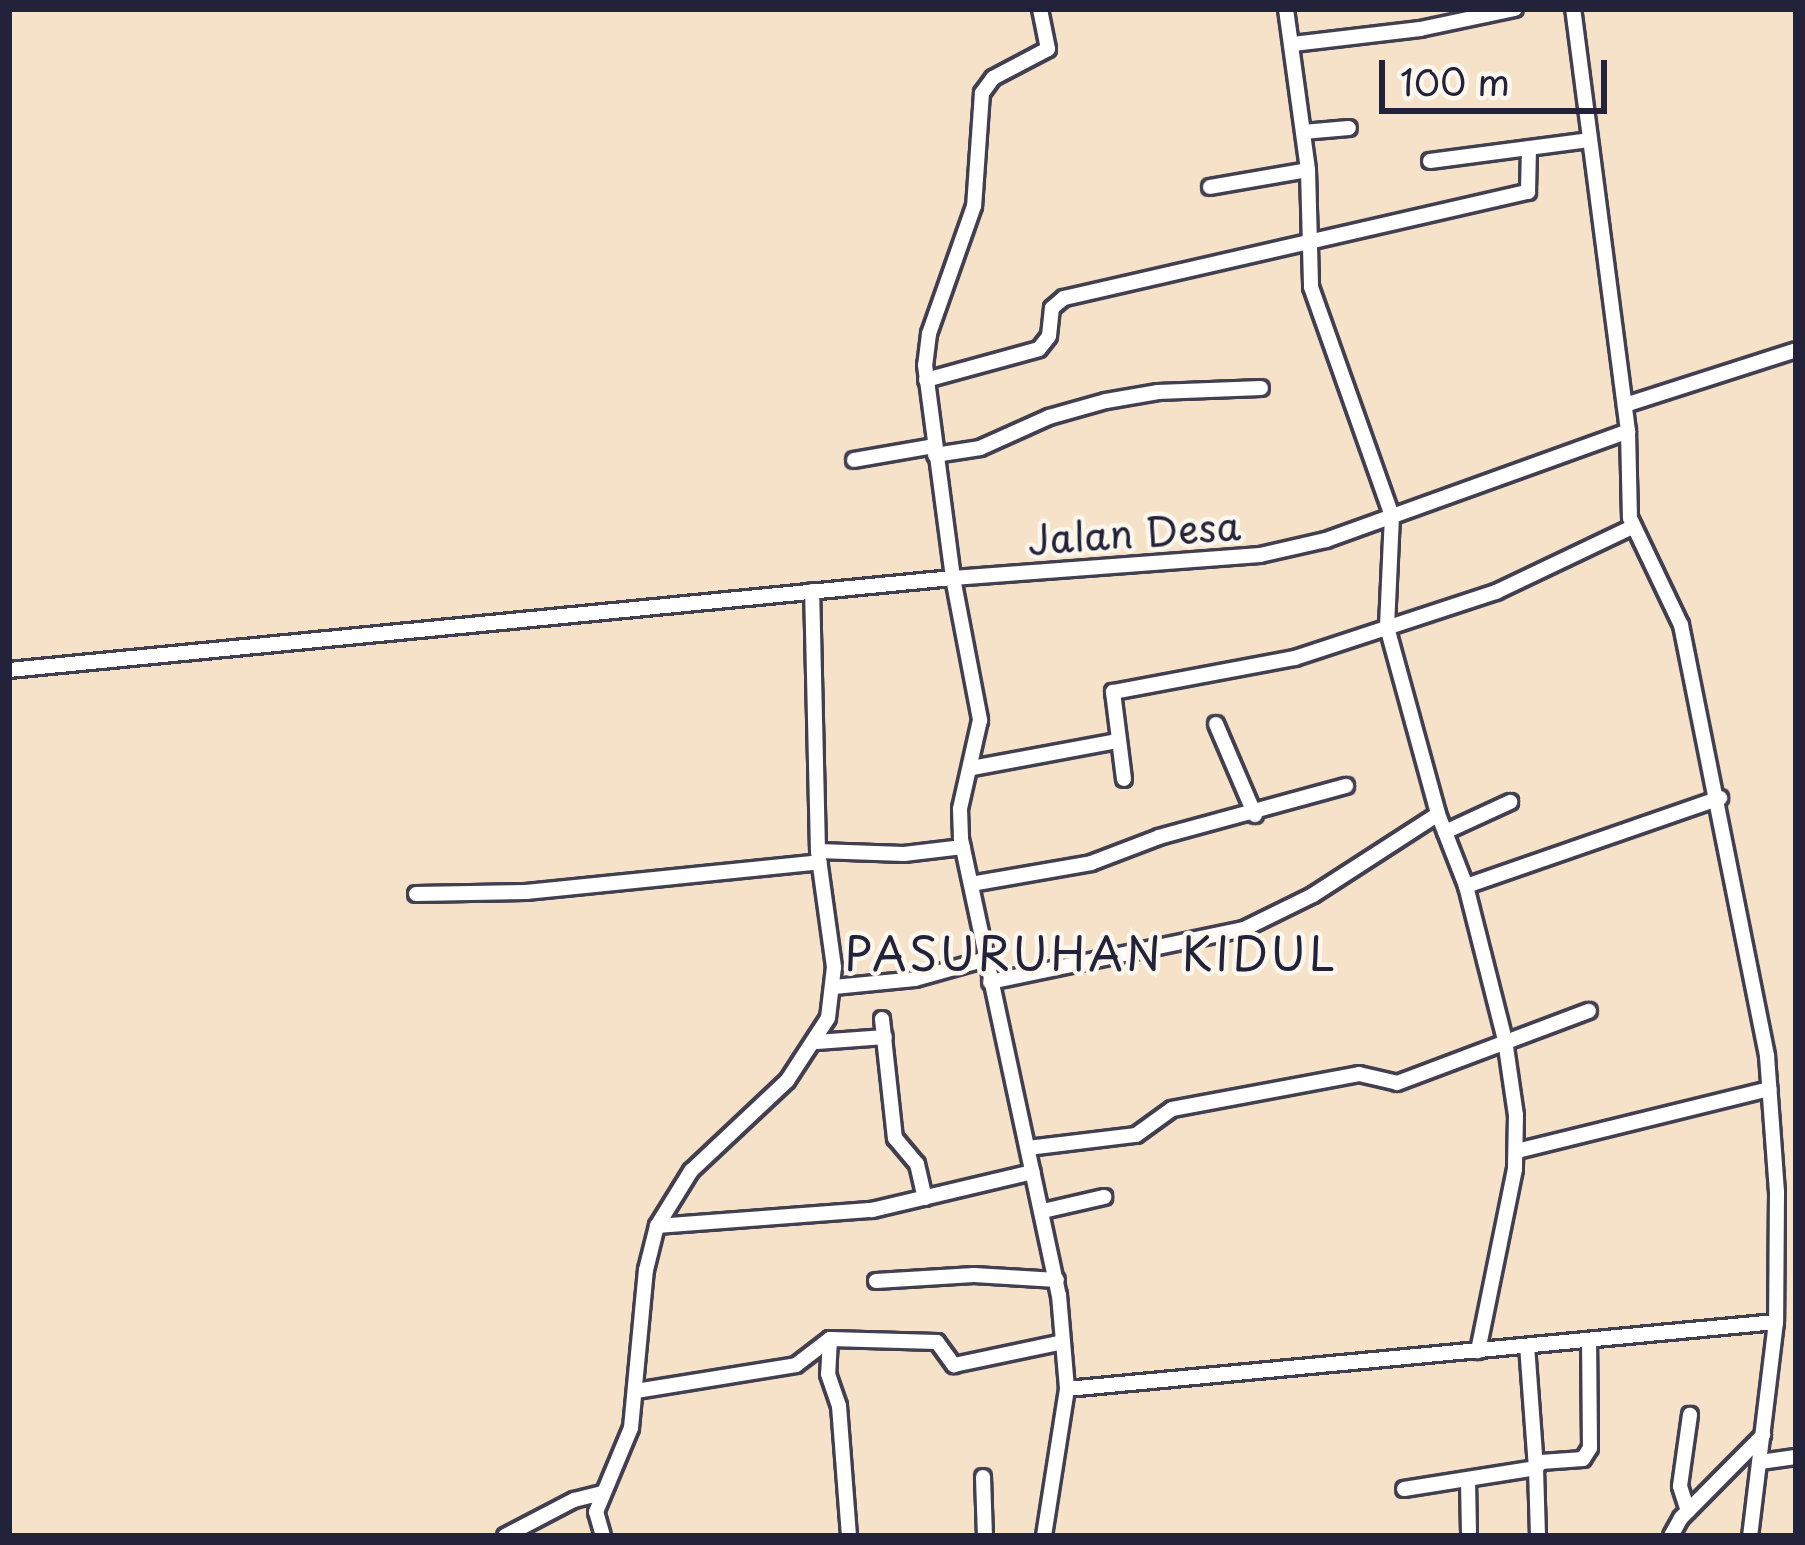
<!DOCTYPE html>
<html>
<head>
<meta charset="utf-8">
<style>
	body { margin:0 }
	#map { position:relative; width:1805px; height:1545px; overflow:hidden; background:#f5e2c9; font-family:"Playpen Sans",sans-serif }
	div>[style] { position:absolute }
	.roads { filter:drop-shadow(3px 0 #423f50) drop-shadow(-3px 0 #423f50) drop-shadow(0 3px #423f50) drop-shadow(0 -3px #423f50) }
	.street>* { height:14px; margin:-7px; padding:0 7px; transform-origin:7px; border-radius:7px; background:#fff }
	span { translate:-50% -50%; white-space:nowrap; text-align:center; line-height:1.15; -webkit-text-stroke:9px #fbf7ec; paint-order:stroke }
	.street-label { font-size:39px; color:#22223b }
	.quarter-label { font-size:45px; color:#22223b; letter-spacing:3px }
	.frame { position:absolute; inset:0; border:12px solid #22223b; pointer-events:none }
	.scale { position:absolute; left:1379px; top:60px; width:228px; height:54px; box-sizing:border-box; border:6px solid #22223b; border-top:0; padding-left:15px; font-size:36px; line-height:42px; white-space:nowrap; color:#22223b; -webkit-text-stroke:9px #fbf7ec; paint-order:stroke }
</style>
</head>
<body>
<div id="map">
	<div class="roads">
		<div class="street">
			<i style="left:1040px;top:9px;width:41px;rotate:78.7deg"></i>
			<i style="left:1048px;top:49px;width:62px;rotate:152.2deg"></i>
			<i style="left:993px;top:78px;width:19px;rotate:126deg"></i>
			<i style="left:982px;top:93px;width:113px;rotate:94deg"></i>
			<i style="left:974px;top:206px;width:136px;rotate:109.4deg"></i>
			<i style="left:929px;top:334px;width:31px;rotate:97deg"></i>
			<i style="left:925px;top:365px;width:215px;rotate:82.5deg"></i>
			<i style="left:953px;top:578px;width:145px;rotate:79.2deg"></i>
			<i style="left:980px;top:720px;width:91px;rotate:102.7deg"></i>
			<i style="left:960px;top:809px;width:30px;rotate:88deg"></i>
			<i style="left:961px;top:839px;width:466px;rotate:77.9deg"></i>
			<i style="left:1059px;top:1295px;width:94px;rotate:85.1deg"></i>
			<i style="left:1067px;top:1389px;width:149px;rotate:98.9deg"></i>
			<i style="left:1286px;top:9px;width:162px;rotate:82.2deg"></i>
			<i style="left:1308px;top:170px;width:117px;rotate:88.5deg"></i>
			<i style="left:1311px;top:287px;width:243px;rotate:70.5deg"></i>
			<i style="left:1392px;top:516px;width:111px;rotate:92.6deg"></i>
			<i style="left:1387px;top:627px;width:194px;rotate:74.7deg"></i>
			<i style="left:1438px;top:814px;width:77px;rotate:68.7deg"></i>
			<i style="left:1466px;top:886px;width:159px;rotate:75.8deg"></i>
			<i style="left:1505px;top:1040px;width:76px;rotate:81.7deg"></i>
			<i style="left:1516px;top:1115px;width:54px;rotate:91.1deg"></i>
			<i style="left:1515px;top:1169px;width:186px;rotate:101.5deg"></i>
			<i style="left:1293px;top:44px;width:128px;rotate:-6.7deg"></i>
			<i style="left:1420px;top:29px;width:97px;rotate:-11.9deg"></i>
			<i style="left:1303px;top:132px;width:46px;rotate:-5deg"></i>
			<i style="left:1430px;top:161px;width:160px;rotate:-7.5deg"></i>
			<i style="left:1210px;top:187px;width:99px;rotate:-9.8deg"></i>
			<i style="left:926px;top:380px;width:117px;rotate:-15.3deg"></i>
			<i style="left:1039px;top:349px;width:16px;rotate:-52deg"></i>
			<i style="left:1049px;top:336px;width:28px;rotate:-84deg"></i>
			<i style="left:1052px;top:308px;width:16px;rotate:-40deg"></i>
			<i style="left:1064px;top:298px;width:476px;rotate:-12.9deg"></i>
			<i style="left:1528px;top:192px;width:44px;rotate:-88.7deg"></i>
			<i style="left:1625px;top:405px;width:180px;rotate:-17.8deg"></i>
			<i style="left:1628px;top:431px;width:87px;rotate:88.7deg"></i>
			<i style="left:1630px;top:518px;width:119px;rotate:64.5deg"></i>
			<i style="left:1681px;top:625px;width:439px;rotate:78.7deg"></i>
			<i style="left:1767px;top:1056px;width:136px;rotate:85.8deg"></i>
			<i style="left:1777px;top:1192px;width:130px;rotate:90.4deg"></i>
			<i style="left:1776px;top:1322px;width:216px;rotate:96.9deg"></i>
			<i style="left:935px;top:455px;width:46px;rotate:-8.8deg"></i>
			<i style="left:980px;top:448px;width:76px;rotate:-24.2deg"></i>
			<i style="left:1049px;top:417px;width:59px;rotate:-15.7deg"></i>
			<i style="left:1106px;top:401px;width:53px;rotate:-9.8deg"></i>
			<i style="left:1158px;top:392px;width:103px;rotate:-2.2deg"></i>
			<i style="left:854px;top:460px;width:81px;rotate:-9.9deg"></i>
			<i style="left:9px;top:670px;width:948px;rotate:-5.57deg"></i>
			<i style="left:953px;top:578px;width:308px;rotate:-4.3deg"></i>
			<i style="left:1260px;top:555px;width:68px;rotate:-12.8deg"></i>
			<i style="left:1326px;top:540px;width:321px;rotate:-19.8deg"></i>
			<i style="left:1628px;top:431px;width:426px;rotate:-97.4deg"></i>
			<i style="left:1216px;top:724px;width:99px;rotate:66.8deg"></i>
			<i style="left:972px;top:768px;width:147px;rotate:-10.5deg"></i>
			<i style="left:1124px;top:779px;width:88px;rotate:-97.2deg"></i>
			<i style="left:1113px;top:692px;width:185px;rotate:-10.6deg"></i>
			<i style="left:1295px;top:658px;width:212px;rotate:-18.2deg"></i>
			<i style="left:1496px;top:592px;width:151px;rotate:-25.5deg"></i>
			<i style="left:1445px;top:832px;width:72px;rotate:-24.8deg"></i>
			<i style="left:818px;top:851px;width:86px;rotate:2deg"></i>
			<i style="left:904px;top:854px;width:59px;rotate:-6.8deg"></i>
			<i style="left:971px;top:884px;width:122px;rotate:-9.9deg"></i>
			<i style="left:1091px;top:863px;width:73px;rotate:-20.9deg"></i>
			<i style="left:1159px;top:837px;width:194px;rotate:-15.3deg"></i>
			<i style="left:1466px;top:886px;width:269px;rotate:-19.1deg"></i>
			<i style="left:416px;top:894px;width:110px;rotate:-1deg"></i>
			<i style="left:526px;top:892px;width:295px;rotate:-5.8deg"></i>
			<i style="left:990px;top:982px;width:259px;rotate:-11.8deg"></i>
			<i style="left:1244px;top:929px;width:77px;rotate:-26.2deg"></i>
			<i style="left:1313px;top:895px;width:149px;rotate:-32.9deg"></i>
			<i style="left:834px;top:987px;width:81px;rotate:-5.6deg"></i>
			<i style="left:915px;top:979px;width:74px;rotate:-15.7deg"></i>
			<i style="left:882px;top:1019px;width:120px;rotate:83.8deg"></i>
			<i style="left:895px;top:1138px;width:34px;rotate:50deg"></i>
			<i style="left:917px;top:1164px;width:35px;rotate:77deg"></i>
			<i style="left:817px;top:1042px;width:68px;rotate:-4.2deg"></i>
			<i style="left:1028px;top:1148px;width:109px;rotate:-6.9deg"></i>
			<i style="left:1136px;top:1135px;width:44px;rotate:-35.8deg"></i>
			<i style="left:1172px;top:1109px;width:190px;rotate:-10.6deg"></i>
			<i style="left:1359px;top:1074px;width:39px;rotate:13deg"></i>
			<i style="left:1397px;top:1083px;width:205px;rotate:-20.6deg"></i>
			<i style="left:1517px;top:1151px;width:260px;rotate:-13.8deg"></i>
			<i style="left:1043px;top:1211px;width:63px;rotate:-12.9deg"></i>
			<i style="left:657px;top:1226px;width:216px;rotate:-4.3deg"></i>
			<i style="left:872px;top:1210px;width:165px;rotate:-13.3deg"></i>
			<i style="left:876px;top:1281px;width:98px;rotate:-3.5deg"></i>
			<i style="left:974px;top:1275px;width:83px;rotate:3.4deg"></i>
			<i style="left:830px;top:1339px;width:35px;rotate:93deg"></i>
			<i style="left:828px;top:1374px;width:34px;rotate:71deg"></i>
			<i style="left:839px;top:1406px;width:130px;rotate:85.6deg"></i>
			<i style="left:1067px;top:1389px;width:712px;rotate:-5.4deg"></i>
			<i style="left:636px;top:1391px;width:162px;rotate:-9.2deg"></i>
			<i style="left:796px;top:1365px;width:43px;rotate:-37.4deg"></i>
			<i style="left:830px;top:1339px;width:107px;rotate:1.6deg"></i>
			<i style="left:937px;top:1342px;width:29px;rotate:54deg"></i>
			<i style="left:954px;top:1365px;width:111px;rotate:-11.9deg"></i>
			<i style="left:1760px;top:1462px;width:36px;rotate:-8deg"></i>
			<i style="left:983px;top:1477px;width:59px;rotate:88.1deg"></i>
			<i style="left:1468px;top:1481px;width:51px;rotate:88.9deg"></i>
			<i style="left:1404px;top:1489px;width:134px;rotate:-9deg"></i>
			<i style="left:1536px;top:1468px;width:122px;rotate:-94.2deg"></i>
			<i style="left:1688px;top:1511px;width:26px;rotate:-108deg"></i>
			<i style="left:1680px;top:1486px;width:72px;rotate:-82deg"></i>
			<i style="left:505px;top:1536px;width:78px;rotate:-27.6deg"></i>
			<i style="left:574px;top:1500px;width:30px;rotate:-14deg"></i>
			<i style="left:603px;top:1536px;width:25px;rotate:-106deg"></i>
			<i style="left:596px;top:1512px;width:91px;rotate:-67.4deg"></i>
			<i style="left:631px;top:1428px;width:159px;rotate:-84.6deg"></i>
			<i style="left:646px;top:1270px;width:45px;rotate:-76deg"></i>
			<i style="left:657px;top:1226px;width:65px;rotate:-58.3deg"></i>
			<i style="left:691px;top:1171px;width:132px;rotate:-43.2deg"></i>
			<i style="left:787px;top:1081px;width:75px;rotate:-56.9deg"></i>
			<i style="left:828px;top:1018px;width:51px;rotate:-83.3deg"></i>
			<i style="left:834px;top:967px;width:117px;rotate:-97.9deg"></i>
			<i style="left:818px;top:851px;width:260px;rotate:-91.3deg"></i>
			<i style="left:1538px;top:1536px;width:68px;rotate:-91.7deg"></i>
			<i style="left:1536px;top:1468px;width:8px;rotate:-50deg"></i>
			<i style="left:1541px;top:1462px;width:42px;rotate:-4.1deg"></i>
			<i style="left:1583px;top:1459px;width:13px;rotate:-58deg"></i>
			<i style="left:1590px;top:1448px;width:108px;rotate:-90.5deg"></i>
			<i style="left:1671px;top:1536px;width:21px;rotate:-61deg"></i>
			<i style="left:1681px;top:1518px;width:117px;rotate:-45.3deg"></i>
		</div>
	</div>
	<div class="street-label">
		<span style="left:1134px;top:532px;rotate:-4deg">Jalan Desa</span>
	</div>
	<div class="quarter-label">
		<span style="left:1091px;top:953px">PASURUHAN KIDUL</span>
	</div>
	<div class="frame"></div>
	<div class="scale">100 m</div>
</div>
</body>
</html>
